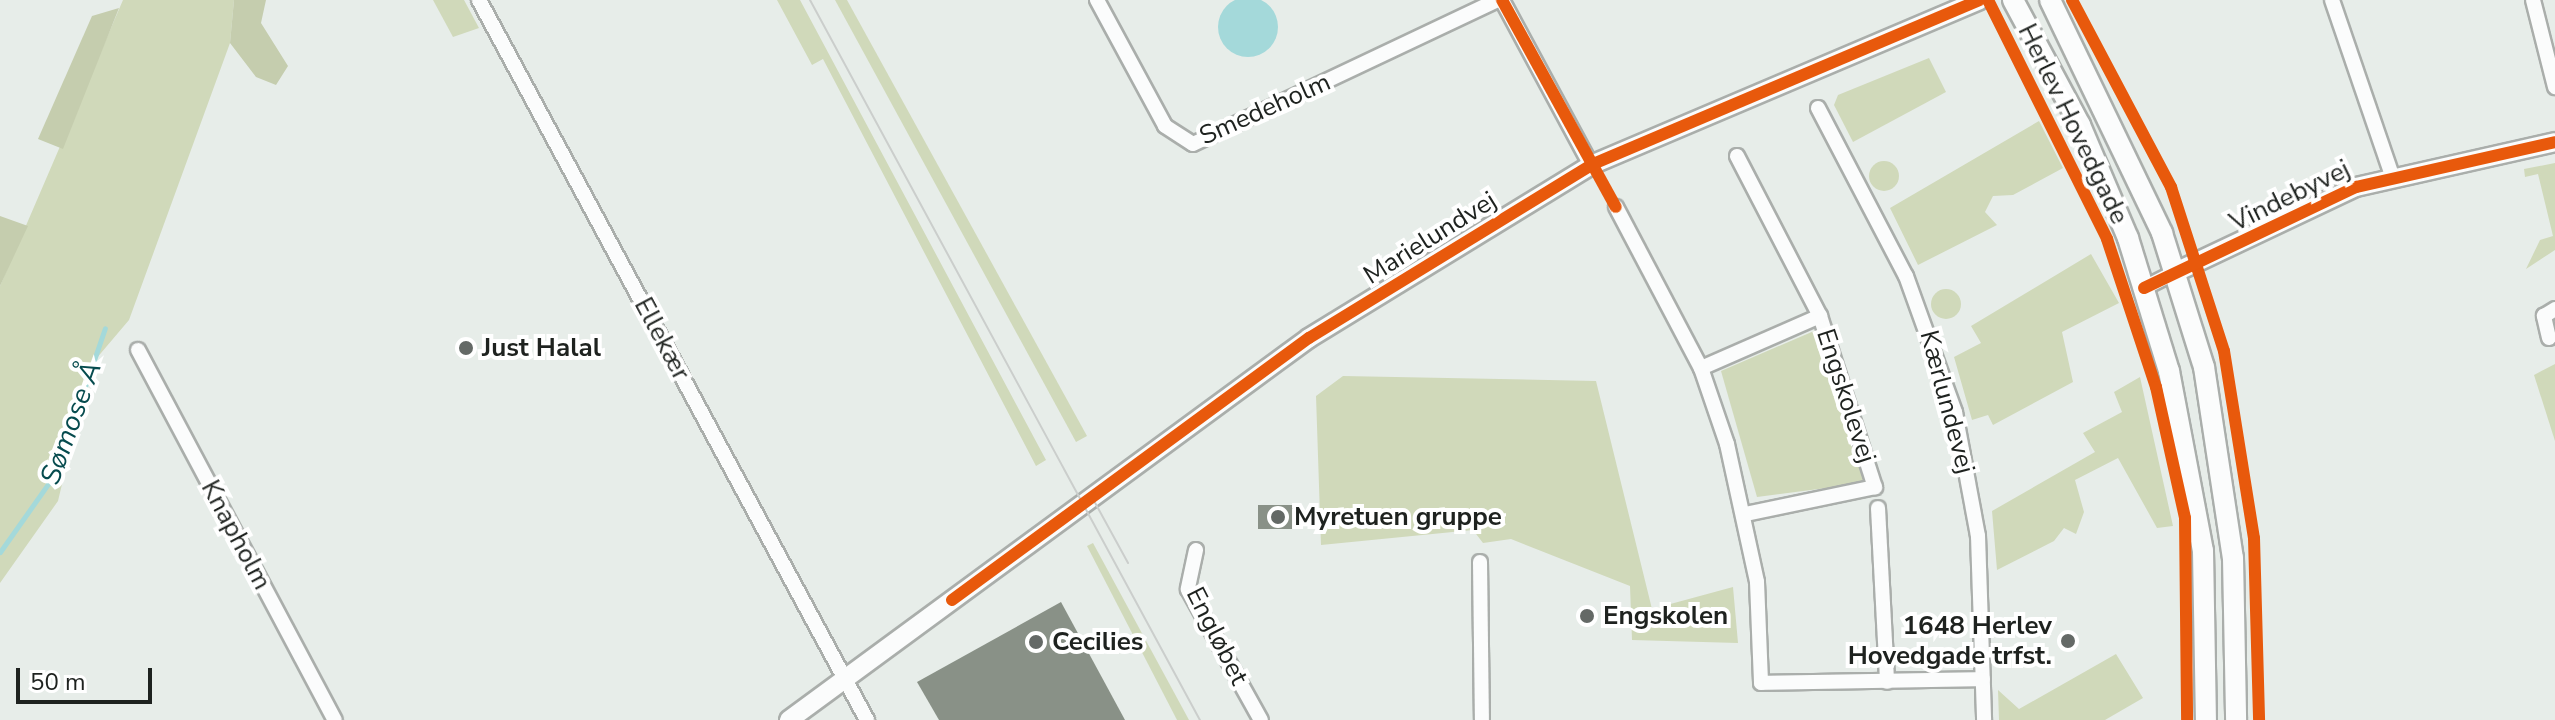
<!DOCTYPE html>
<html>
<head>
<meta charset="utf-8">
<style>
	body { margin:0 }
	#map { position:relative; width:2555px; height:720px; overflow:hidden; background:#e7ede9; font-family:"Nunito Sans",sans-serif }
	div>[style] { position:absolute }
	.green>* { inset:0; background:#d0d9ba }
	.round { border-radius:50% }
	.forest>* { inset:0; background:#c5cdae }
	.water>* { inset:0; background:#a4d9da }
	.stream>* { height:5px; margin:-2.5px; padding:0 2.5px; transform-origin:2.5px; border-radius:2.5px; background:#a4d9da }
	.building>* { inset:0; background:#899187 }
	.roads { filter:drop-shadow(2px 0 #aaaeab) drop-shadow(-2px 0 #aaaeab) drop-shadow(0 2px #aaaeab) drop-shadow(0 -2px #aaaeab) }
	.minor>* { height:14px; margin:-7px; padding:0 7px; transform-origin:7px; border-radius:7px; background:#fbfcfc }
	.tertiary>* { height:18px; margin:-9px; padding:0 9px; transform-origin:9px; border-radius:9px; background:#fbfcfc }
	.secondary>* { height:20px; margin:-10px; padding:0 10px; transform-origin:10px; border-radius:10px; background:#fbfcfc }
	.tram>* { height:2px; margin:-1px; padding:0 1px; transform-origin:1px; border-radius:1px; background:#cbcecc }
	.cycleway>* { height:12px; margin:-6px; padding:0 6px; transform-origin:6px; border-radius:6px; background:#e8590c }
	.dots>* { width:22px; height:22px; translate:-50% -50%; box-sizing:border-box; border:4px solid #fff; border-radius:50% }
	span { translate:-50% -50%; white-space:nowrap; text-align:center; line-height:1.15; -webkit-text-stroke:8px #fff; paint-order:stroke }
	.street-label { font-size:26px; color:#1e221f }
	.poi-label { font-size:26px; color:#1e221f; font-weight:700 }
	.left { translate:0 -50%; text-align:left }
	.right { translate:-100% -50%; text-align:right }
	.water-label { font-size:28px; color:#064b4e; font-style:italic }
	.scale { position:absolute; left:16px; top:668px; width:136px; height:36px; box-sizing:border-box; border:4px solid #1e221f; border-top:0; padding-left:10px; font-size:24px; line-height:28px; white-space:nowrap; color:#1e221f; -webkit-text-stroke:6px #fff; paint-order:stroke }
</style>
</head>
<body>
<div id="map">
	<div class="green">
		<i style="clip-path:polygon(123px 0,234px 0,230px 43px,129px 320px,90px 366px,58px 501px,0 583px,0 286px)"></i>
		<i style="clip-path:polygon(433px 0,464px 0,479px 28px,453px 37px)"></i>
		<i style="clip-path:polygon(777px 0,800px 0,1046px 460px,1036px 466px,823px 59px,812px 65px)"></i>
		<i style="clip-path:polygon(835px 0,847px 0,1087px 436px,1076px 442px)"></i>
		<i style="clip-path:polygon(1929px 58px,1946px 92px,1853px 142px,1834px 105px,1838px 95px)"></i>
		<i style="clip-path:polygon(2039px 121px,2063px 168px,2013px 195px,1993px 196px,1985px 212px,1997px 225px,1918px 265px,1890px 208px)"></i>
		<i class="round" style="left:1869px;top:161px;width:30px;height:30px"></i>
		<i style="clip-path:polygon(2555px 163px,2555px 250px,2526px 269px,2540px 240px,2553px 236px,2538px 174px,2525px 177px,2524px 169px)"></i>
		<i style="clip-path:polygon(2091px 254px,2119px 303px,2062px 332px,2073px 382px,1993px 425px,1988px 415px,1972px 420px,1954px 357px,1981px 343px,1971px 326px)"></i>
		<i class="round" style="left:1931px;top:289px;width:30px;height:30px"></i>
		<i style="clip-path:polygon(1814px 331px,1865px 483px,1757px 497px,1721px 371px)"></i>
		<i style="clip-path:polygon(2555px 364px,2555px 441px,2534px 375px)"></i>
		<i style="clip-path:polygon(1343px 376px,1596px 381px,1652px 609px,1733px 587px,1738px 643px,1632px 640px,1630px 586px,1511px 539px,1483px 543px,1473px 530px,1321px 545px,1316px 396px)"></i>
		<i style="clip-path:polygon(2140px 377px,2173px 526px,2157px 528px,2118px 458px,2075px 480px,2084px 512px,2076px 534px,2064px 528px,2054px 541px,1997px 570px,1992px 511px,2095px 452px,2083px 433px,2122px 412px,2114px 392px)"></i>
		<i style="clip-path:polygon(1093px 543px,1189px 720px,1177px 720px,1087px 546px)"></i>
		<i style="clip-path:polygon(2116px 654px,2143px 698px,2105px 720px,1999px 720px,1998px 690px,2019px 709px)"></i>
	</div>
	<div class="forest">
		<i style="clip-path:polygon(234px 0,266px 0,261px 23px,288px 66px,276px 85px,256px 77px,230px 43px)"></i>
		<i style="clip-path:polygon(119px 8px,63px 149px,38px 139px,92px 16px)"></i>
		<i style="clip-path:polygon(0 216px,28px 226px,0 286px)"></i>
	</div>
	<div class="water">
		<i class="round" style="left:1218px;top:-3px;width:60px;height:60px"></i>
	</div>
	<div class="stream">
		<i style="left:0;top:552px;width:95px;rotate:-54.8deg"></i>
		<i style="left:55px;top:474px;width:154px;rotate:-71.1deg"></i>
	</div>
	<div class="building">
		<i style="clip-path:polygon(1258px 505px,1298px 505px,1298px 529px,1258px 529px)"></i>
		<i style="clip-path:polygon(1061px 602px,1125px 720px,939px 720px,917px 682px)"></i>
	</div>
	<div class="roads">
		<div class="minor">
			<i style="left:479px;top:0;width:818px;rotate:61.68deg"></i>
			<i style="left:1097px;top:0;width:143px;rotate:61.6deg"></i>
			<i style="left:1165px;top:126px;width:33px;rotate:33deg"></i>
			<i style="left:1193px;top:144px;width:336px;rotate:-25.3deg"></i>
			<i style="left:1502px;top:0;width:187px;rotate:61.7deg"></i>
			<i style="left:2332px;top:0;width:185px;rotate:71.1deg"></i>
			<i style="left:2533px;top:0;width:90px;rotate:75.8deg"></i>
			<i style="left:1818px;top:108px;width:190px;rotate:62.4deg"></i>
			<i style="left:1906px;top:276px;width:145px;rotate:70.2deg"></i>
			<i style="left:1955px;top:412px;width:126px;rotate:79.5deg"></i>
			<i style="left:1978px;top:536px;width:184px;rotate:88.1deg"></i>
			<i style="left:1737px;top:156px;width:180px;rotate:62.6deg"></i>
			<i style="left:1820px;top:316px;width:180px;rotate:72.2deg"></i>
			<i style="left:1875px;top:487px;width:132px;rotate:168.2deg"></i>
			<i style="left:1616px;top:207px;width:182px;rotate:62.2deg"></i>
			<i style="left:1701px;top:368px;width:80px;rotate:71.1deg"></i>
			<i style="left:1727px;top:444px;width:141px;rotate:77.7deg"></i>
			<i style="left:1757px;top:582px;width:101px;rotate:87.7deg"></i>
			<i style="left:1761px;top:683px;width:222px;rotate:-1deg"></i>
			<i style="left:2144px;top:288px;width:36px;rotate:-27deg"></i>
			<i style="left:2549px;top:338px;width:23px;rotate:-103deg"></i>
			<i style="left:2544px;top:316px;width:13px;rotate:-32deg"></i>
			<i style="left:138px;top:350px;width:419px;rotate:62deg"></i>
			<i style="left:1701px;top:368px;width:130px;rotate:-23.6deg"></i>
			<i style="left:1878px;top:508px;width:174px;rotate:87deg"></i>
			<i style="left:1196px;top:550px;width:40px;rotate:102deg"></i>
			<i style="left:1188px;top:589px;width:150px;rotate:60.9deg"></i>
			<i style="left:1480px;top:562px;width:158px;rotate:89.3deg"></i>
		</div>
		<div class="tertiary">
			<i style="left:2176px;top:272px;width:199px;rotate:-25.3deg"></i>
			<i style="left:2356px;top:187px;width:204px;rotate:-12.7deg"></i>
			<i style="left:789px;top:720px;width:645px;rotate:-36.3deg"></i>
			<i style="left:1309px;top:338px;width:331px;rotate:-31.5deg"></i>
			<i style="left:1591px;top:165px;width:422px;rotate:-23deg"></i>
		</div>
		<div class="secondary">
			<i style="left:2013px;top:0;width:142px;rotate:61.8deg"></i>
			<i style="left:2080px;top:125px;width:123px;rotate:67deg"></i>
			<i style="left:2128px;top:238px;width:139px;rotate:72.9deg"></i>
			<i style="left:2169px;top:371px;width:183px;rotate:79.3deg"></i>
			<i style="left:2203px;top:551px;width:169px;rotate:89deg"></i>
			<i style="left:2050px;top:0;width:259px;rotate:64.3deg"></i>
			<i style="left:2162px;top:233px;width:140px;rotate:72.6deg"></i>
			<i style="left:2204px;top:367px;width:193px;rotate:81.4deg"></i>
			<i style="left:2233px;top:558px;width:162px;rotate:88.9deg"></i>
		</div>
	</div>
	<div class="tram">
		<i style="left:810px;top:0;width:819px;rotate:61.56deg"></i>
		<i style="left:1093px;top:499px;width:73px;rotate:61.3deg"></i>
	</div>
	<div class="cycleway">
		<i style="left:1502px;top:0;width:236px;rotate:61.2deg"></i>
		<i style="left:1988px;top:0;width:267px;rotate:63.5deg"></i>
		<i style="left:2107px;top:239px;width:156px;rotate:71.7deg"></i>
		<i style="left:2156px;top:387px;width:134px;rotate:77.5deg"></i>
		<i style="left:2185px;top:518px;width:202px;rotate:89.4deg"></i>
		<i style="left:2072px;top:0;width:212px;rotate:62.1deg"></i>
		<i style="left:2171px;top:187px;width:172px;rotate:72.1deg"></i>
		<i style="left:2224px;top:351px;width:189px;rotate:80.9deg"></i>
		<i style="left:2254px;top:538px;width:182px;rotate:88.4deg"></i>
		<i style="left:2144px;top:288px;width:235px;rotate:-25.5deg"></i>
		<i style="left:2356px;top:187px;width:204px;rotate:-12.7deg"></i>
		<i style="left:952px;top:600px;width:443px;rotate:-36.3deg"></i>
		<i style="left:1309px;top:338px;width:331px;rotate:-31.5deg"></i>
		<i style="left:1591px;top:165px;width:422px;rotate:-23deg"></i>
	</div>
	<div class="dots">
		<i style="left:466px;top:348px;background:#646966"></i>
		<i style="left:1278px;top:517px;background:#646966"></i>
		<i style="left:1587px;top:616px;background:#646966"></i>
		<i style="left:2068px;top:641px;background:#646966"></i>
		<i style="left:1036px;top:642px;background:#646966"></i>
	</div>
	<div class="street-label">
		<span style="left:1265px;top:109px;rotate:-24deg">Smedeholm</span>
		<span style="left:2073px;top:124px;rotate:64deg">Herlev Hovedgade</span>
		<span style="left:2290px;top:196px;rotate:-26deg">Vindebyvej</span>
		<span style="left:1430px;top:238px;rotate:-32deg">Marielundvej</span>
		<span style="left:662px;top:339px;rotate:62deg">Ellekær</span>
		<span style="left:1846px;top:396px;rotate:72deg">Engskolevej</span>
		<span style="left:1947px;top:402px;rotate:75deg">Kærlundevej</span>
		<span style="left:236px;top:535px;rotate:62deg">Knapholm</span>
		<span style="left:1217px;top:636px;rotate:63deg">Engløbet</span>
	</div>
	<div class="poi-label">
		<span class="left" style="left:482px;top:348px">Just Halal</span>
		<span class="left" style="left:1294px;top:517px">Myretuen gruppe</span>
		<span class="left" style="left:1603px;top:616px">Engskolen</span>
		<span class="right" style="left:2052px;top:641px">1648 Herlev<br>Hovedgade trfst.</span>
		<span class="left" style="left:1052px;top:642px">Cecilies</span>
	</div>
	<div class="water-label">
		<span style="left:71px;top:423px;rotate:-70deg">Sømose Å</span>
	</div>
	<div class="scale">50 m</div>
</div>
</body>
</html>
